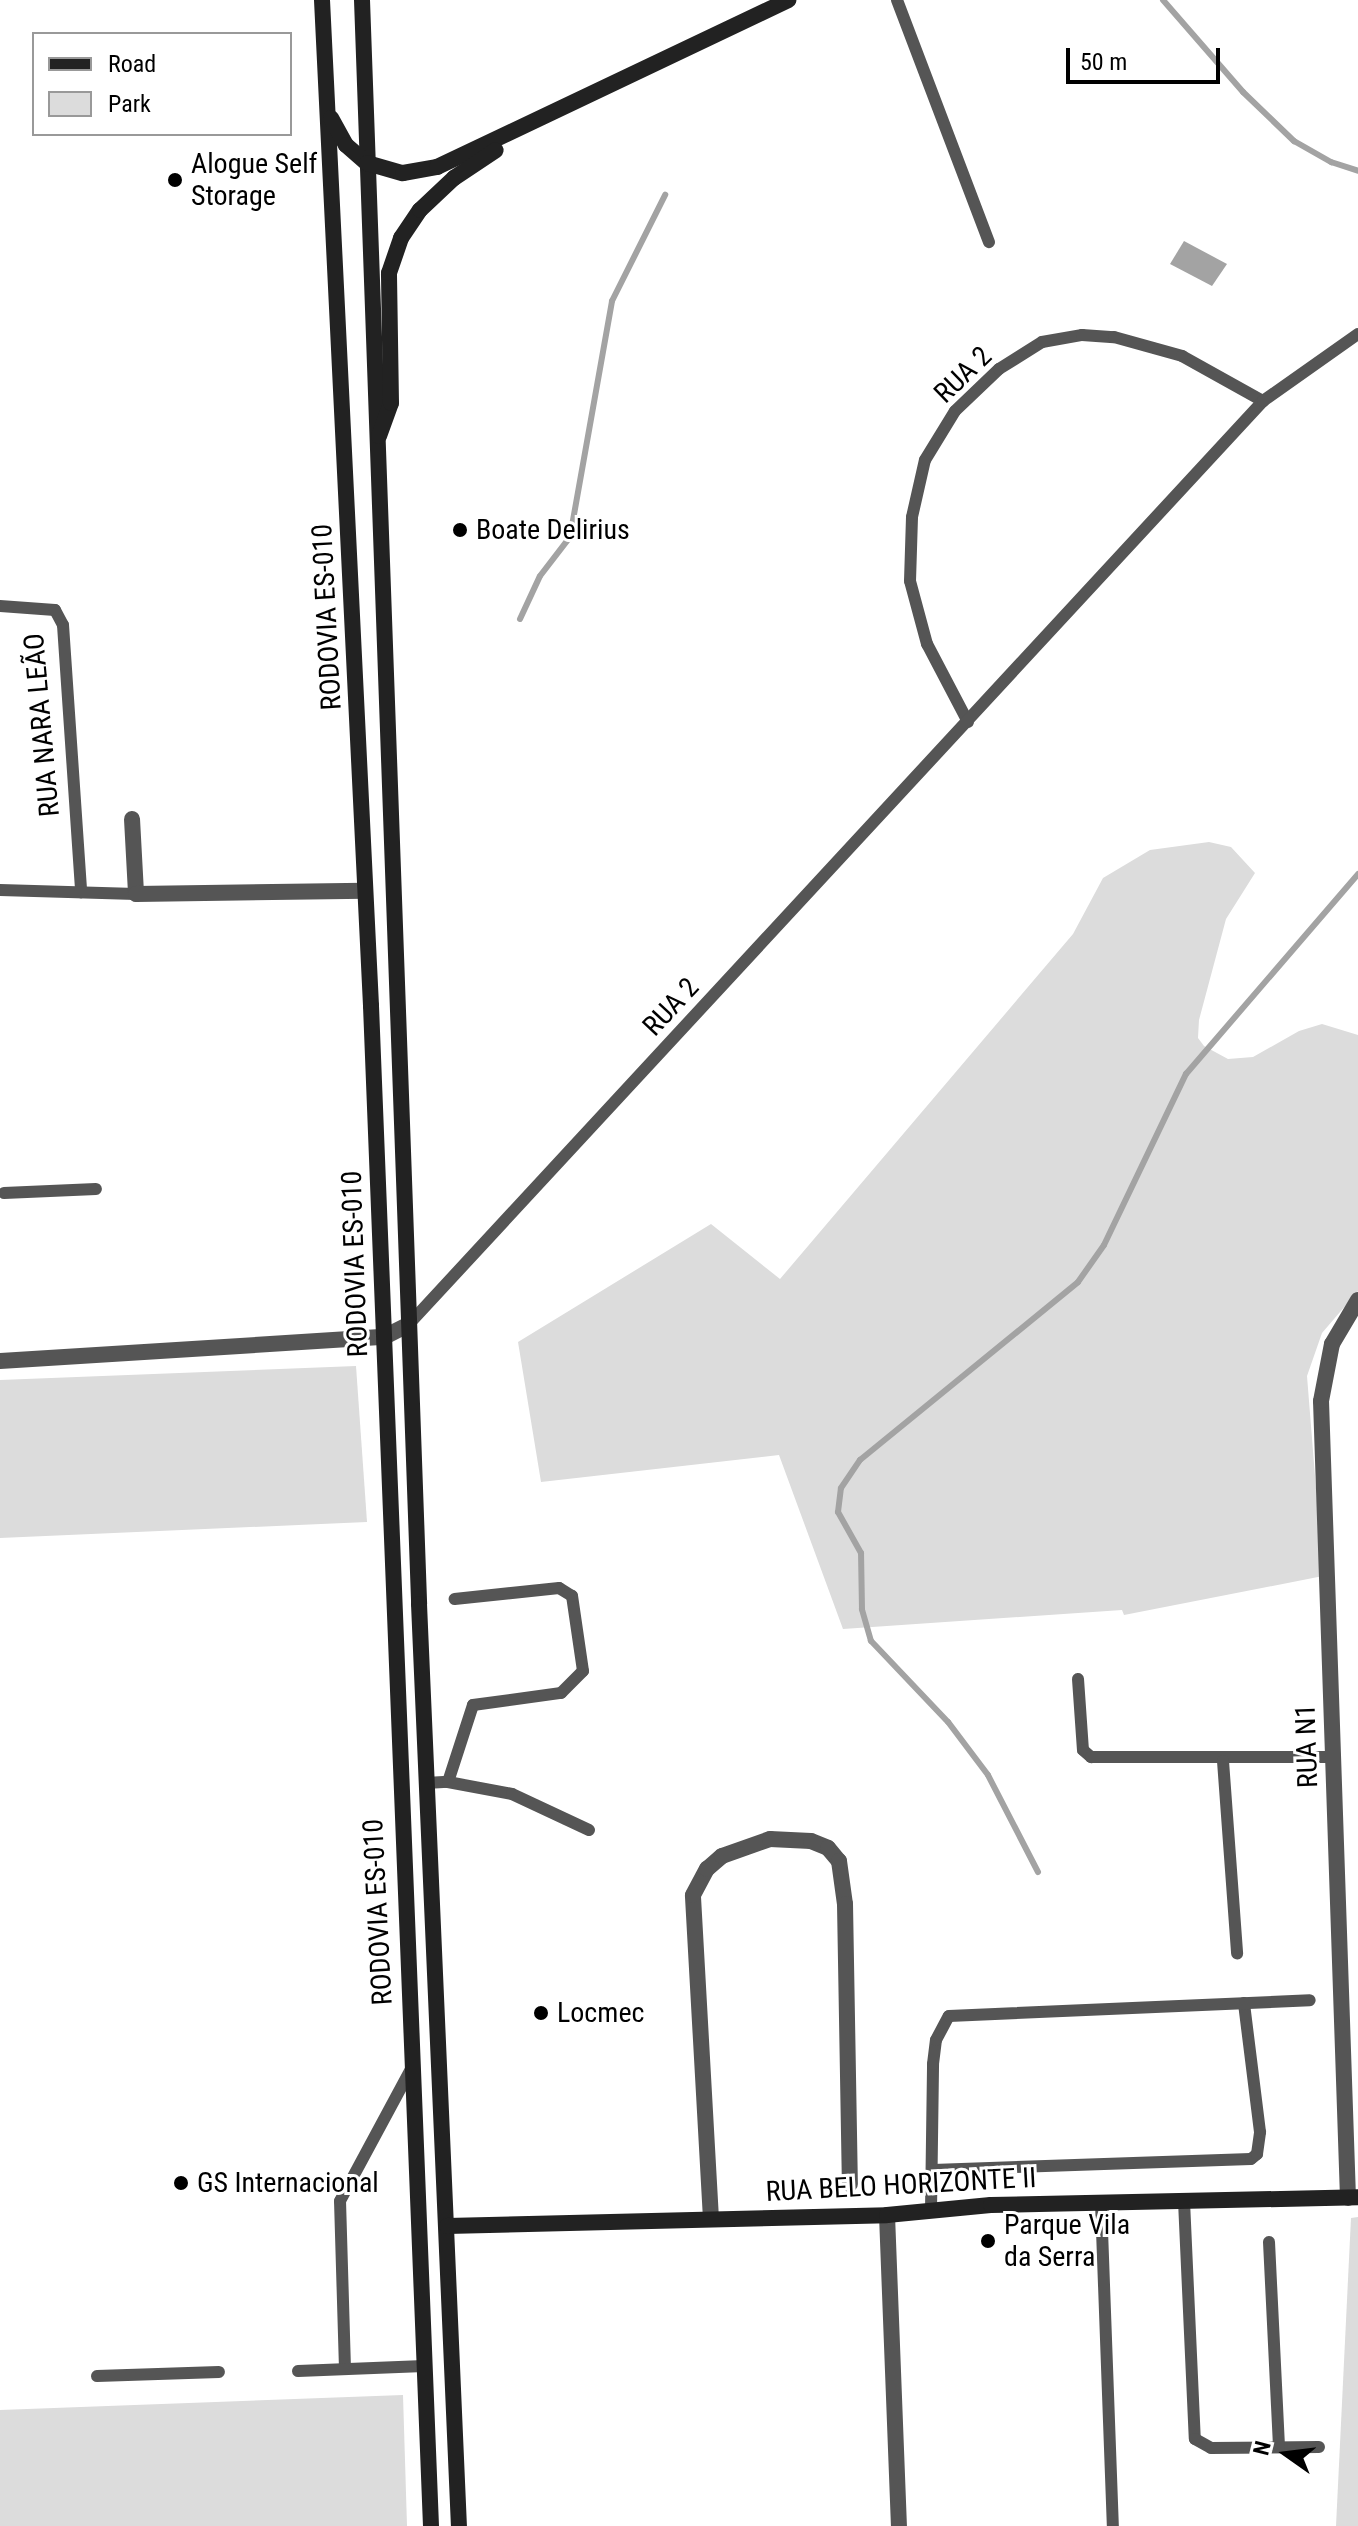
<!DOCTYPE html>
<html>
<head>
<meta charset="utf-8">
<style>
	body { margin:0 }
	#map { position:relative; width:1358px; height:2526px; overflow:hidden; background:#fff; font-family:"Roboto Condensed",sans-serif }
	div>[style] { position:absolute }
	.green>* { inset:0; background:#dcdcdc }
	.water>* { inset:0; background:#a3a3a3 }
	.stream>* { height:6px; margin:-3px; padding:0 3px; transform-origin:3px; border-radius:3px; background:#a3a3a3 }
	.lane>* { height:12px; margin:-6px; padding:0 6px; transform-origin:6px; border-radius:6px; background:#555 }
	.street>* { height:16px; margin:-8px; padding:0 8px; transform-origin:8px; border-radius:8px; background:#555 }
	.secondary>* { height:16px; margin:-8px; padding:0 8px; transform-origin:8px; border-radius:8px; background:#222 }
	.dots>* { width:22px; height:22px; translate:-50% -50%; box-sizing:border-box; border:4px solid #fff; border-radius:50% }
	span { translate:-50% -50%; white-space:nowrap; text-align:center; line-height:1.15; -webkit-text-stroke:6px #fff; paint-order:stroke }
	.poi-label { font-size:28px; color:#000 }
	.left { translate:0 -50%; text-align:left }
	.street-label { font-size:28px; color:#000 }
	.legend { position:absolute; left:32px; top:32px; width:260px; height:104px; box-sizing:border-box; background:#fff; border:2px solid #999; margin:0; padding:10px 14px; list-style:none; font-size:24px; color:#000 }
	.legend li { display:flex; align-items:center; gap:16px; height:40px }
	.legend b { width:40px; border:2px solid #999 }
	.north { position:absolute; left:1246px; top:2414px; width:80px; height:80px; -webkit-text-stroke:6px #fff; paint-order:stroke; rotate:284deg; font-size:22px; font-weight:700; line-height:32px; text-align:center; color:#000 }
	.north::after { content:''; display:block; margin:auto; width:28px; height:36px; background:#000; clip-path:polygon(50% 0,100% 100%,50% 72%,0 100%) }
	.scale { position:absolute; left:1066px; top:48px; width:154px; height:36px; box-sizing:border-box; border:4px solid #000; border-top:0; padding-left:10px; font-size:24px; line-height:28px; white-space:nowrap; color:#000; -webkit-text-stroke:6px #fff; paint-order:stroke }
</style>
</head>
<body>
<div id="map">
	<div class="green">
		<i style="clip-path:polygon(1209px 842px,1231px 847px,1255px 873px,1226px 919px,1199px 1020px,1198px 1038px,1204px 1046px,1228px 1059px,1253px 1057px,1299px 1031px,1322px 1024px,1358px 1035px,1358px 1291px,1322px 1333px,1307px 1376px,1323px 1576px,1124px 1615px,1122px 1610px,843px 1629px,779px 1455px,541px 1482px,518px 1342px,711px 1224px,780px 1279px,1073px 934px,1103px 878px,1150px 850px)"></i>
		<i style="clip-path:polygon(356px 1366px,367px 1522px,0 1538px,0 1380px)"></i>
		<i style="clip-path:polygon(1358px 2217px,1358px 2526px,1336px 2526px,1351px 2218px)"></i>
		<i style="clip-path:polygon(403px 2395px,407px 2526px,0 2526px,0 2410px)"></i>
	</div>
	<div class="water">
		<i style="clip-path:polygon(1184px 241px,1227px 264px,1212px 286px,1170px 264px)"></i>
	</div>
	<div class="stream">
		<i style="left:1163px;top:0;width:122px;rotate:49deg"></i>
		<i style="left:1243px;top:92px;width:71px;rotate:43.9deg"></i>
		<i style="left:1294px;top:141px;width:43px;rotate:29.6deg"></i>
		<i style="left:1331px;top:162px;width:28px;rotate:18deg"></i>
		<i style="left:520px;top:619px;width:47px;rotate:-65.1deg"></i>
		<i style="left:540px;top:576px;width:49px;rotate:-52.4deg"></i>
		<i style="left:570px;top:537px;width:240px;rotate:-79.9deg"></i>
		<i style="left:612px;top:301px;width:119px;rotate:-63.4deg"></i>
		<i style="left:1038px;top:1872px;width:109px;rotate:-117.3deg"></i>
		<i style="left:988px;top:1775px;width:66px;rotate:-127deg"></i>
		<i style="left:948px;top:1722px;width:112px;rotate:-133.5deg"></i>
		<i style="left:871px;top:1641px;width:33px;rotate:-106deg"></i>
		<i style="left:862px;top:1609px;width:56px;rotate:-91deg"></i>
		<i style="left:861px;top:1553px;width:47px;rotate:-119.3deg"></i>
		<i style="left:838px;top:1512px;width:24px;rotate:-83deg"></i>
		<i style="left:841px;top:1488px;width:34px;rotate:-56deg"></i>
		<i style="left:860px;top:1460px;width:281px;rotate:-39.2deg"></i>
		<i style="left:1078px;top:1282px;width:45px;rotate:-54.9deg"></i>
		<i style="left:1104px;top:1245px;width:190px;rotate:-64.4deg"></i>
		<i style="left:1186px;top:1074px;width:264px;rotate:-49.3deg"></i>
	</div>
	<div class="lane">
		<i style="left:897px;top:0;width:259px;rotate:69.2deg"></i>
		<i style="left:0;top:606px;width:55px;rotate:4.2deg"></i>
		<i style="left:55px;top:610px;width:17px;rotate:62deg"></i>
		<i style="left:63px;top:625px;width:268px;rotate:86.1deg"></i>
		<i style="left:968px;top:722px;width:88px;rotate:-117.7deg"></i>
		<i style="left:927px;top:644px;width:65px;rotate:-105.1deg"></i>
		<i style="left:910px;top:581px;width:64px;rotate:-88.2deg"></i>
		<i style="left:912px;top:517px;width:58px;rotate:-77.2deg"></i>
		<i style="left:925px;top:460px;width:57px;rotate:-58.5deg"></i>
		<i style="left:955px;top:411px;width:61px;rotate:-43.7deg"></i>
		<i style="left:999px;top:369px;width:51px;rotate:-32.1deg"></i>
		<i style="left:1042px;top:342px;width:41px;rotate:-9.9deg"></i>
		<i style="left:1082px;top:335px;width:32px;rotate:4deg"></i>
		<i style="left:1114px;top:337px;width:71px;rotate:15.6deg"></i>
		<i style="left:1182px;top:356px;width:93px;rotate:29.1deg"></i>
		<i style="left:0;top:890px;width:136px;rotate:1.7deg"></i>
		<i style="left:4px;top:1193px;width:92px;rotate:-2.5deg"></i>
		<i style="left:409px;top:1324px;width:1257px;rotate:-47.22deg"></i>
		<i style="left:1263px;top:401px;width:116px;rotate:-35.2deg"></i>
		<i style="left:1078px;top:1679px;width:71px;rotate:86deg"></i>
		<i style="left:1083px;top:1750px;width:11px;rotate:41deg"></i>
		<i style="left:1091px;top:1757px;width:242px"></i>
		<i style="left:1223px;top:1761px;width:193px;rotate:85.8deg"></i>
		<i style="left:448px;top:1782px;width:81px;rotate:-72deg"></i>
		<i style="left:473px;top:1705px;width:89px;rotate:-7.8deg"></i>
		<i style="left:561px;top:1693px;width:31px;rotate:-45deg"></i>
		<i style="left:583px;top:1671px;width:76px;rotate:-98.3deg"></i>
		<i style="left:572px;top:1596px;width:15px;rotate:-148deg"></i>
		<i style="left:559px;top:1588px;width:105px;rotate:174deg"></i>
		<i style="left:426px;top:1783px;width:22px;rotate:-3deg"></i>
		<i style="left:448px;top:1782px;width:65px;rotate:10.6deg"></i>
		<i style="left:512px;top:1794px;width:85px;rotate:25.1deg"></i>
		<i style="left:933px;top:2170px;width:318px;rotate:-2deg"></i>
		<i style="left:1251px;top:2159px;width:8px;rotate:-40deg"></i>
		<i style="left:1257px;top:2154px;width:22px;rotate:-82deg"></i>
		<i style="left:1260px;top:2132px;width:130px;rotate:-97.1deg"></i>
		<i style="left:1184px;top:2201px;width:238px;rotate:87.4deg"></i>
		<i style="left:1195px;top:2439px;width:18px;rotate:29deg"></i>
		<i style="left:1211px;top:2448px;width:108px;rotate:-0.5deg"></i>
		<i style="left:1101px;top:2203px;width:323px;rotate:87.9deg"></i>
		<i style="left:931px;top:2211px;width:147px;rotate:-89.2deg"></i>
		<i style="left:933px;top:2064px;width:24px;rotate:-83deg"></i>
		<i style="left:936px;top:2040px;width:27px;rotate:-62deg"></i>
		<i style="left:949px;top:2016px;width:361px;rotate:-2.5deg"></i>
		<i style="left:1269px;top:2242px;width:205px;rotate:87.2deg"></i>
		<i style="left:345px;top:2369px;width:168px;rotate:-91.7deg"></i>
		<i style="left:340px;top:2201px;width:150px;rotate:-61.7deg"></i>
		<i style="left:298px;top:2371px;width:126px;rotate:-2.3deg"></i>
		<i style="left:97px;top:2376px;width:122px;rotate:-1.9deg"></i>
	</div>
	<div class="street">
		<i style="left:132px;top:819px;width:75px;rotate:86.9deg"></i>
		<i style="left:136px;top:894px;width:229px;rotate:-0.8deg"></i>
		<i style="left:0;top:1361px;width:385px;rotate:-3.6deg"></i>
		<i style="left:384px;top:1337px;width:28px;rotate:-27deg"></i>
		<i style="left:1348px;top:2198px;width:797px;rotate:-91.94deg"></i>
		<i style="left:1321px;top:1401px;width:58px;rotate:-79.1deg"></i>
		<i style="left:1332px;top:1344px;width:51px;rotate:-59.4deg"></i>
		<i style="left:887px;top:2215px;width:311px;rotate:87.8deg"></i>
		<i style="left:711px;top:2219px;width:324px;rotate:-93.2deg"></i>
		<i style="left:693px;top:1895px;width:30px;rotate:-62deg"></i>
		<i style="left:707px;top:1869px;width:20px;rotate:-41deg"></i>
		<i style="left:722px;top:1856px;width:51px;rotate:-19.5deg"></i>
		<i style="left:770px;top:1839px;width:41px;rotate:2.8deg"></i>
		<i style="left:811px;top:1841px;width:18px;rotate:22deg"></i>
		<i style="left:828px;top:1848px;width:17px;rotate:50deg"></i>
		<i style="left:839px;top:1861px;width:43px;rotate:82.1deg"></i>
		<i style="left:845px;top:1904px;width:280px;rotate:89deg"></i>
	</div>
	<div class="secondary">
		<i style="left:322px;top:0;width:1007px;rotate:87.21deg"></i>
		<i style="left:371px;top:1006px;width:1521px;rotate:87.74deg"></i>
		<i style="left:362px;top:0;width:1605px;rotate:87.96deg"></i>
		<i style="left:419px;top:1604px;width:923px;rotate:87.52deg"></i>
		<i style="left:331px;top:118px;width:31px;rotate:61deg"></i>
		<i style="left:346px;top:145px;width:28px;rotate:41deg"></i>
		<i style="left:367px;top:163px;width:37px;rotate:16deg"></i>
		<i style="left:403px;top:173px;width:35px;rotate:-10deg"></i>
		<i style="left:437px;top:167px;width:389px;rotate:-25.4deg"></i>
		<i style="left:379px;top:436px;width:35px;rotate:-70deg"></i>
		<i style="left:391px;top:403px;width:130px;rotate:-90.9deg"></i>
		<i style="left:389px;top:273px;width:37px;rotate:-71deg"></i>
		<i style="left:401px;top:238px;width:34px;rotate:-56deg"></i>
		<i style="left:420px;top:210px;width:47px;rotate:-43.3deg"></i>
		<i style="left:454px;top:178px;width:50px;rotate:-33.7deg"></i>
		<i style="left:447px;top:2226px;width:440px;rotate:-1.4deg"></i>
		<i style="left:887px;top:2215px;width:104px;rotate:-5.5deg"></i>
		<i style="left:991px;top:2205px;width:367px;rotate:-1.2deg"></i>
	</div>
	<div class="dots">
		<i style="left:175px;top:180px;background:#000"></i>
		<i style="left:460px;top:530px;background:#000"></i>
		<i style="left:541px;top:2013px;background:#000"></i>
		<i style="left:181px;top:2183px;background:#000"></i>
		<i style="left:988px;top:2241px;background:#000"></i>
	</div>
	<div class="poi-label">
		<span class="left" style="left:191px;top:180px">Alogue Self<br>Storage</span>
		<span class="left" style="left:476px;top:530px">Boate Delirius</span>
		<span class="left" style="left:557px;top:2013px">Locmec</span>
		<span class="left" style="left:197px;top:2183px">GS Internacional</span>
		<span class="left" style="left:1004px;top:2241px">Parque Vila<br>da Serra</span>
	</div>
	<div class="street-label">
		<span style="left:963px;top:375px;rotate:-44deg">RUA 2</span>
		<span style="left:327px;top:617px;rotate:-93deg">RODOVIA ES-010</span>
		<span style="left:42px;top:725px;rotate:-95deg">RUA NARA LEÃO</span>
		<span style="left:671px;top:1007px;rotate:-47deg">RUA 2</span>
		<span style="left:355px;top:1264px;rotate:-92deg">RODOVIA ES-010</span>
		<span style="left:1307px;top:1746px;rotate:-92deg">RUA N1</span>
		<span style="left:378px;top:1912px;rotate:-93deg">RODOVIA ES-010</span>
		<span style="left:901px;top:2185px;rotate:-3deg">RUA BELO HORIZONTE II</span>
	</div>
	<ul class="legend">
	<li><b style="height:10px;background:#222"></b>Road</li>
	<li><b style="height:22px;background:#dcdcdc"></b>Park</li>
	</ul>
	<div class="north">N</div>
	<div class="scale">50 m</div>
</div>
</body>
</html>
